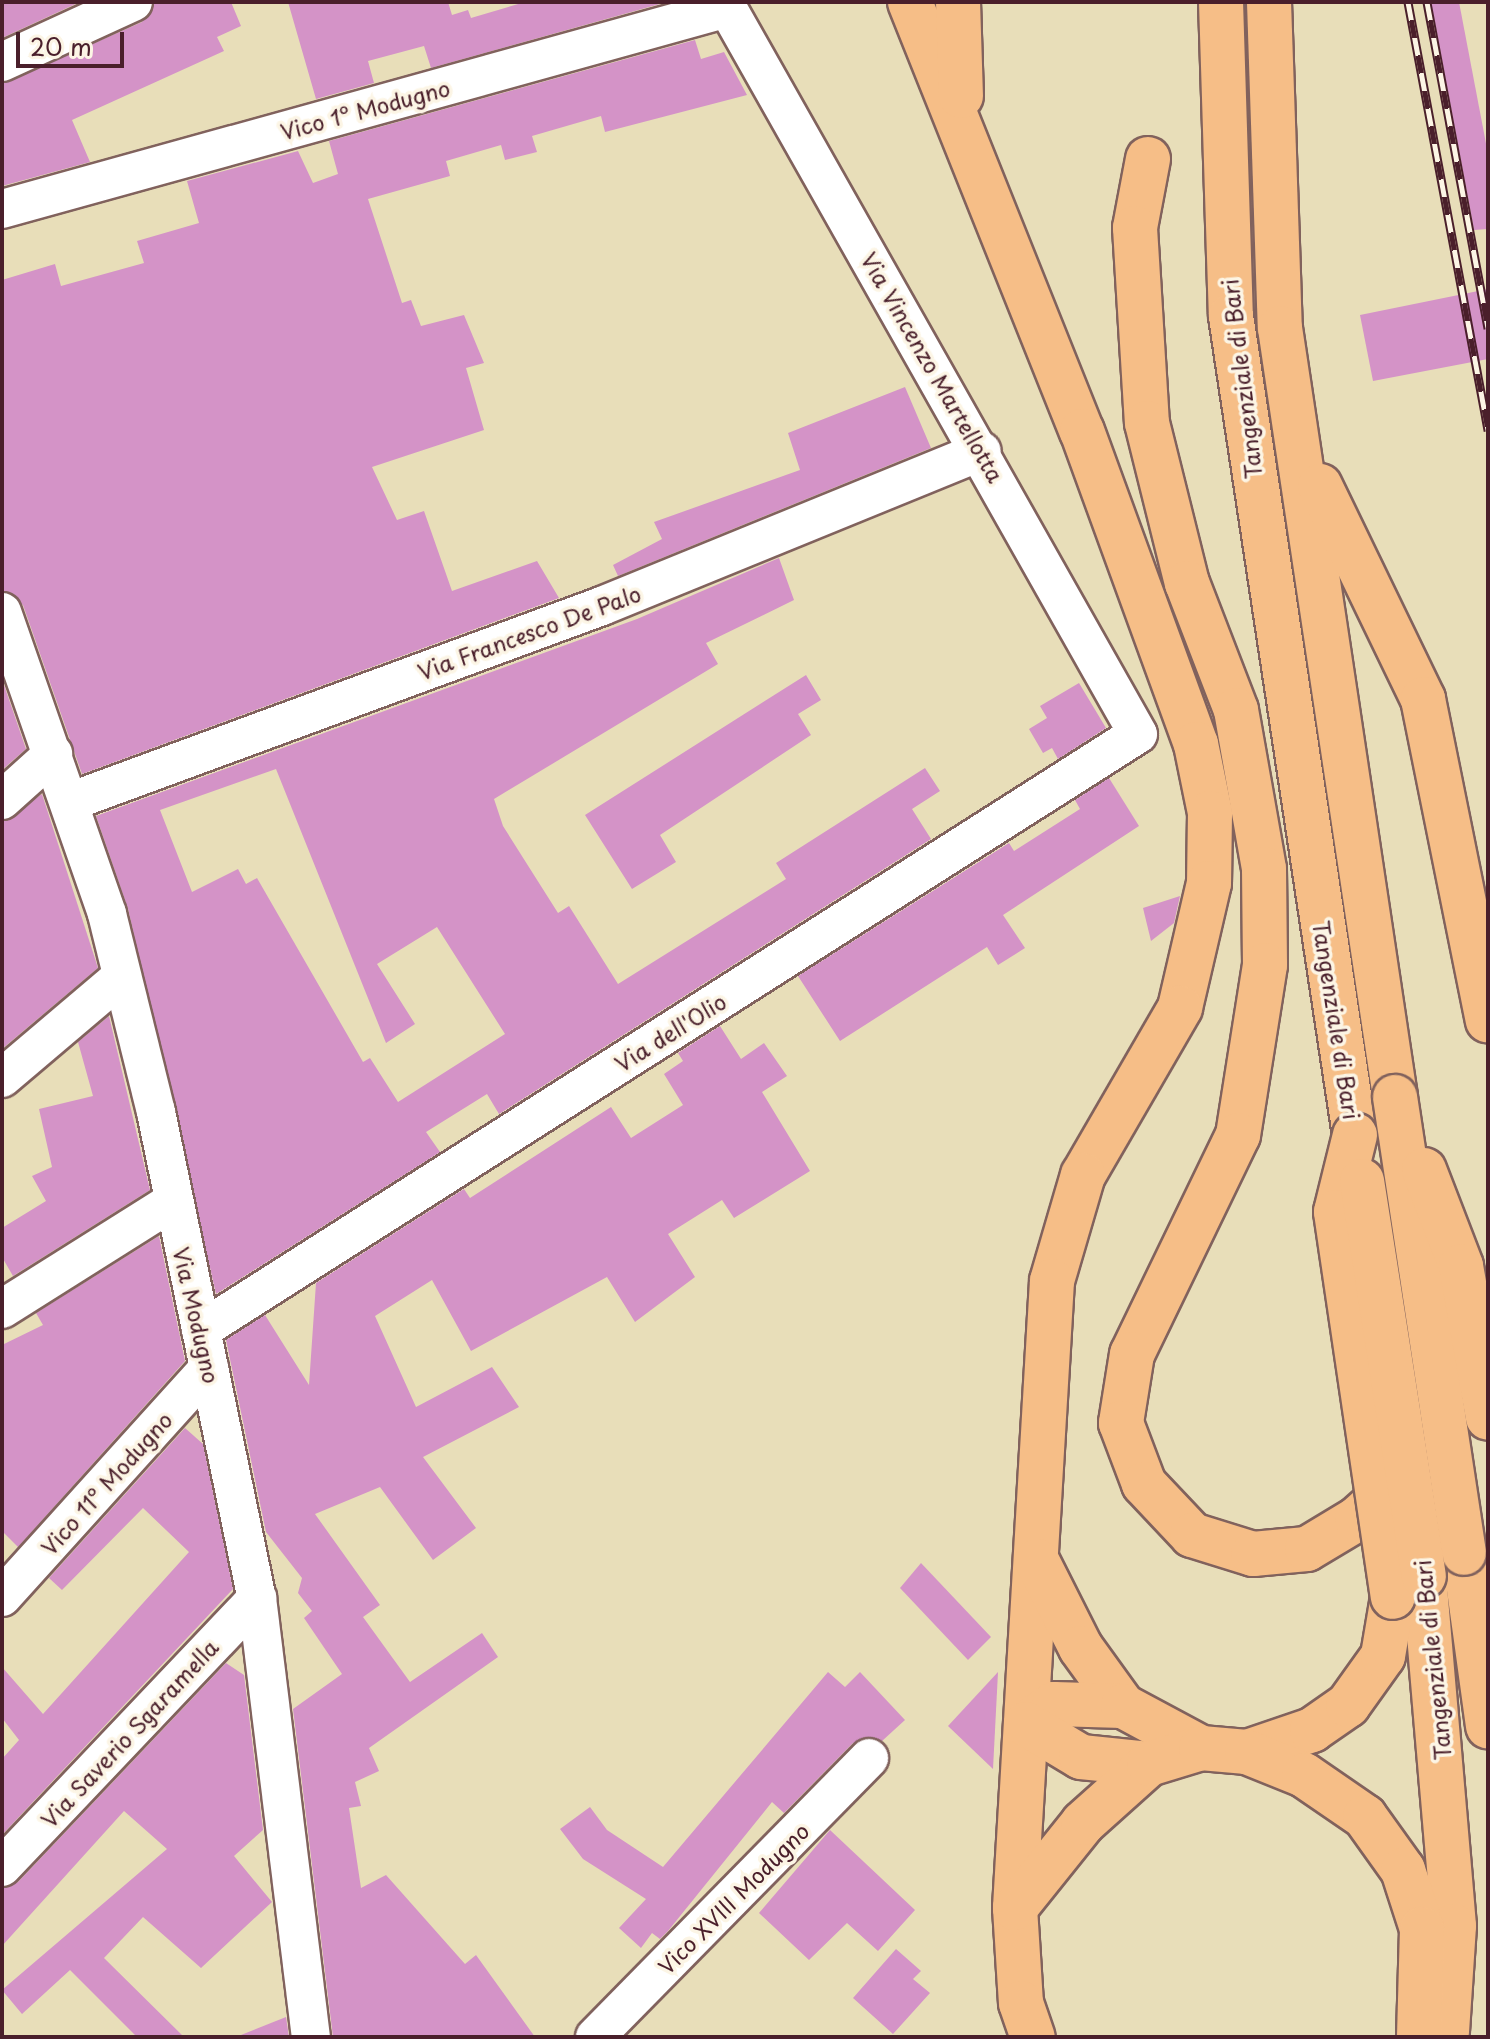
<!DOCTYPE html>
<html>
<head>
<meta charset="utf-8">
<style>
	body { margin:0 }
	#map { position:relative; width:1490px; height:2039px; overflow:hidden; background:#e8deb9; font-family:"Playpen Sans",sans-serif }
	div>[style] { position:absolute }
	.building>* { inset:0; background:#d493c7 }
	.roads { filter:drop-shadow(2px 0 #81625d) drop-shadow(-2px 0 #81625d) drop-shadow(0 2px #81625d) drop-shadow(0 -2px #81625d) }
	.street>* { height:38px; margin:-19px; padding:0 19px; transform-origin:19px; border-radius:19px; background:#fff }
	.highway>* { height:44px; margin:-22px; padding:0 22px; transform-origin:22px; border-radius:22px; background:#f6be87 }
	.rail>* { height:9px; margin-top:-4.5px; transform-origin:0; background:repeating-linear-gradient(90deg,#fcf5e5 0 18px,#4a1f2b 0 36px); box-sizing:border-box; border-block:2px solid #4a1f2b }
	.bridges { filter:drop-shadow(2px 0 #81625d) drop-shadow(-2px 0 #81625d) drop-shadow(0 2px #81625d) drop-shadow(0 -2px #81625d) }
	.highway-bridge>* { height:44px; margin:-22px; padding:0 22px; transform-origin:22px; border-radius:22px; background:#f6be87 }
	span { translate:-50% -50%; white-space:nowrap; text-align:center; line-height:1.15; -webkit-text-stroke:7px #fcf5e5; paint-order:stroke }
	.street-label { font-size:22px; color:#4a1f2b }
	.frame { position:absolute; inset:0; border:4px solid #4a1f2b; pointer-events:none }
	.scale { position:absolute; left:16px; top:32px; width:108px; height:36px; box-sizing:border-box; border:4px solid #4a1f2b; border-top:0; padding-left:10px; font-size:24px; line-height:28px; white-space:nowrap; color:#4a1f2b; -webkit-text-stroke:6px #fcf5e5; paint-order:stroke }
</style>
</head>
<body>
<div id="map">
	<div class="building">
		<i style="clip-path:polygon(2px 2px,80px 2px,2px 38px)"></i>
		<i style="clip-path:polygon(155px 2px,231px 2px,241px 26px,217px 37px,224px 51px,72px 120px,90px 162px,2px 186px,2px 84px,142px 22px)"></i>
		<i style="clip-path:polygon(288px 2px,448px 2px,452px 15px,468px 10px,471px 18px,525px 2px,667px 2px,431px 68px,424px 46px,368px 61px,374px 83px,316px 99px)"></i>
		<i style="clip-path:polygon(1431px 2px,1459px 2px,1488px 154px,1488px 229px,1474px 230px)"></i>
		<i style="clip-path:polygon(695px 40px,701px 59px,724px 52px,747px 95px,605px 132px,601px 116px,532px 136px,537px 152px,505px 160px,501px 145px,446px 161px,450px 176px,368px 199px,402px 303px,411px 300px,421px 326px,464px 315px,484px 363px,466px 368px,484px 430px,372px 467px,397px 520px,424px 511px,452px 591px,537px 561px,559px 598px,82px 774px,23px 605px,2px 591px,2px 280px,55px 264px,61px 286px,144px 263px,137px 241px,199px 223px,187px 181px,298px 151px,313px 183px,338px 174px,329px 141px)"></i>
		<i style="clip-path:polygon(1488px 289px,1488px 359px,1373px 381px,1360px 315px)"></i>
		<i style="clip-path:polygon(905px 387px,931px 448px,618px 576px,613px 565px,662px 539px,654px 522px,800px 470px,788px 433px)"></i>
		<i style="clip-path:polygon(evenodd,779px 558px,794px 600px,706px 643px,718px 664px,494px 799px,503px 826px,558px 913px,569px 906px,618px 984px,786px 879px,776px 863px,925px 768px,940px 791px,912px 809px,931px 839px,499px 1114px,487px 1094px,426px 1132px,440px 1152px,216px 1294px,128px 909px,96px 816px,637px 619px,779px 558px,276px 769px,386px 1043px,415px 1024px,377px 964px,437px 927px,505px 1034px,398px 1102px,370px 1058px,363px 1062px,257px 878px,246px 884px,238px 869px,192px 892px,160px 810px,276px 769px)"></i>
		<i style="clip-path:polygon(806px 675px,821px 700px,798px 714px,811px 735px,660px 835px,676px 862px,632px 889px,585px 815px)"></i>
		<i style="clip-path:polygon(2px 679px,26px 749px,2px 770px)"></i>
		<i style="clip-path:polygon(1079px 683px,1106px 728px,1058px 759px,1052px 748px,1043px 753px,1029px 729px,1047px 718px,1040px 706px)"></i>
		<i style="clip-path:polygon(1109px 778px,1139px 826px,1003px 915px,1025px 948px,998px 965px,987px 947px,840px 1041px,798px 976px,1009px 843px,1014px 851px,1080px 809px,1075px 800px)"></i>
		<i style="clip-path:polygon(42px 794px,98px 968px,2px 1049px,2px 821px)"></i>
		<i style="clip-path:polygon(1180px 896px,1174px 923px,1151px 941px,1143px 908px)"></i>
		<i style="clip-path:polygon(109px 1016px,150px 1190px,13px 1276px,2px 1257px,2px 1228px,46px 1201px,32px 1176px,52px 1167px,39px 1109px,93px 1096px,78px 1042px)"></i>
		<i style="clip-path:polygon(720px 1026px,741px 1059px,764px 1043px,787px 1076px,762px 1092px,810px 1171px,734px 1218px,722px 1200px,668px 1234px,695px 1277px,635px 1322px,607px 1277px,471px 1351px,432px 1280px,375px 1316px,416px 1407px,492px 1367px,519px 1407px,423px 1457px,476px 1528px,433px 1560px,380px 1487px,315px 1514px,380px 1605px,363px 1617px,410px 1682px,482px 1633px,498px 1657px,369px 1748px,379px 1771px,355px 1782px,361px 1806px,349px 1808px,361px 1888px,386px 1875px,465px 1964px,476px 1955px,535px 2037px,333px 2037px,293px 1709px,342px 1674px,304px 1618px,312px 1611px,298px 1593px,302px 1578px,266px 1532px,226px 1340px,265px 1315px,309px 1385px,316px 1283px,464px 1189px,470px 1198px,611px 1107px,631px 1138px,683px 1105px,664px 1074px,683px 1061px,678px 1053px)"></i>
		<i style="clip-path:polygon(159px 1236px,185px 1361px,18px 1547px,2px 1531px,2px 1345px,43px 1325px,36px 1313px)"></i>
		<i style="clip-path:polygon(185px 1428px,203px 1444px,233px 1589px,2px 1835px,2px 1759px,19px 1740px,2px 1718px,2px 1667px,43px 1714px,189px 1552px,143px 1508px,62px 1590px,49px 1578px)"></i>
		<i style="clip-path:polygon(921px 1563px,991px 1637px,968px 1660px,900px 1588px)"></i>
		<i style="clip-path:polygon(226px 1663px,244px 1675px,263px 1830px,234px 1856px,272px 1902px,201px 1968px,143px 1917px,104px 1958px,184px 2037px,137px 2037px,70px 1970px,22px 2014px,2px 1990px,167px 1849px,124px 1811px,2px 1946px,2px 1888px,18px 1882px)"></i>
		<i style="clip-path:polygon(828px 1672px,845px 1687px,860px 1672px,905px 1720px,882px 1741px,853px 1743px,784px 1813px,772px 1802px,668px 1931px,660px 1939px,652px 1933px,641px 1948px,619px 1928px,646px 1899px,583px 1859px,560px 1829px,590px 1807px,607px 1830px,663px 1867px)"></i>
		<i style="clip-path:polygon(998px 1672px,993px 1769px,948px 1726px)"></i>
		<i style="clip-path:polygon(830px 1830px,915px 1910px,878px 1951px,847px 1923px,809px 1960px,759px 1913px)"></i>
		<i style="clip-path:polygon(896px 1949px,921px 1971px,913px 1979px,930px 1993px,893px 2034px,853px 1998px)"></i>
		<i style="clip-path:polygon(286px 2017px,289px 2037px,241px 2037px,241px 2035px)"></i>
	</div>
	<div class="roads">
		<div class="street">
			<i style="left:2px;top:62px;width:144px;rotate:-24.6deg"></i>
			<i style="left:2px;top:209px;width:753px;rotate:-15.48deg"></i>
			<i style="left:2px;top:612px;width:320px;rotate:70.8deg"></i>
			<i style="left:107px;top:914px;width:204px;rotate:76.1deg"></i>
			<i style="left:156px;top:1112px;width:496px;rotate:78.3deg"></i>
			<i style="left:257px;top:1598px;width:442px;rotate:83deg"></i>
			<i style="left:2px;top:800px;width:69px;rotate:-42deg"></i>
			<i style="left:72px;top:801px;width:565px;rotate:-20.2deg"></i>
			<i style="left:602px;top:606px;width:410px;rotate:-22.2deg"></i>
			<i style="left:2px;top:1078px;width:156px;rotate:-40.3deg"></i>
			<i style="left:2px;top:1309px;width:201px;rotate:-32.2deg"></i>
			<i style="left:201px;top:1330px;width:1110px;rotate:-32.46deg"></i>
			<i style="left:1138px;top:734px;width:841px;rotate:-119.49deg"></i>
			<i style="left:2px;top:1597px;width:309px;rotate:-47.9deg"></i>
			<i style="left:2px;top:1867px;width:371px;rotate:-46.5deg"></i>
			<i style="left:595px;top:2037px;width:391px;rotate:-45.5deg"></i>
		</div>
		<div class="highway">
			<i style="left:910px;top:2px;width:462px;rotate:68.2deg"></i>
			<i style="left:1082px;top:431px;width:333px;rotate:70deg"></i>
			<i style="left:1196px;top:744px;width:70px;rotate:78.5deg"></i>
			<i style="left:1210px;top:813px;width:70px;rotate:90.8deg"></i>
			<i style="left:1209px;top:883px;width:128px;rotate:103.1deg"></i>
			<i style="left:1180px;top:1008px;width:193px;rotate:120.1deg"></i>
			<i style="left:1083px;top:1175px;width:110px;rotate:106.3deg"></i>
			<i style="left:1052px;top:1281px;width:628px;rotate:93.38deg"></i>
			<i style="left:1015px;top:1908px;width:95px;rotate:86.4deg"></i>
			<i style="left:1021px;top:2003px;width:36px;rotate:71deg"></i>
			<i style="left:958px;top:2px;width:94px;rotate:88.2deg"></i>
			<i style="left:1221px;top:2px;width:314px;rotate:88.2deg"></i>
			<i style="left:1231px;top:316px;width:828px;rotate:81.39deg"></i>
			<i style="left:1269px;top:2px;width:326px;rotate:88.1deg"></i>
			<i style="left:1280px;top:328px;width:778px;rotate:81.49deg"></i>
			<i style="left:1148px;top:159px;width:70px;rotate:100.7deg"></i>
			<i style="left:1135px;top:228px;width:195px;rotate:86.5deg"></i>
			<i style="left:1147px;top:423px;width:165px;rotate:76deg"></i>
			<i style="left:1187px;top:583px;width:136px;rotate:68.9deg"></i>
			<i style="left:1236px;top:710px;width:161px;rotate:80deg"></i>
			<i style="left:1264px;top:869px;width:96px;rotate:89.4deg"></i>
			<i style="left:1265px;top:965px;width:172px;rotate:99deg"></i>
			<i style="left:1238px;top:1135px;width:243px;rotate:115.8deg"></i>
			<i style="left:1132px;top:1354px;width:70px;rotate:99.1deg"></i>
			<i style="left:1121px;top:1423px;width:65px;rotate:69.3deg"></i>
			<i style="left:1144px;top:1484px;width:70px;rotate:46.7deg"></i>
			<i style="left:1192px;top:1535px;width:64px;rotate:17.3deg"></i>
			<i style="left:1253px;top:1554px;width:54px;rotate:-5.3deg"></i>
			<i style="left:1307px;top:1549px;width:58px;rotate:-31deg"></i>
			<i style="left:1357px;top:1519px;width:63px;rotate:-41.8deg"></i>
			<i style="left:1320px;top:486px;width:237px;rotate:64.2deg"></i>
			<i style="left:1423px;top:699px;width:328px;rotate:78.6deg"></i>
			<i style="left:1464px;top:1553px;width:175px;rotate:82.1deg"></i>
			<i style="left:1037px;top:1561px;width:97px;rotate:63.2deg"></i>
			<i style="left:1081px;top:1648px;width:72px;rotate:54.1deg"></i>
			<i style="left:1424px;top:1576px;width:351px;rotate:85.1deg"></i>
			<i style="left:1454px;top:1926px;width:106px;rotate:93.8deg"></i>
			<i style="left:1026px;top:1724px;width:34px;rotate:-36deg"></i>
			<i style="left:1054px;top:1704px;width:69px;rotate:1.7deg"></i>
			<i style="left:1123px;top:1706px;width:89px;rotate:28.3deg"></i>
			<i style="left:1026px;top:1724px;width:64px;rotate:31deg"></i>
			<i style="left:1081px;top:1757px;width:68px;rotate:5.9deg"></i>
			<i style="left:1247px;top:1752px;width:69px;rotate:-18.7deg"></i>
			<i style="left:1312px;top:1730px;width:44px;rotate:-34.8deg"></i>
			<i style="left:1348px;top:1705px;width:60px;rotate:-54.5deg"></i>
			<i style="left:1383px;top:1656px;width:60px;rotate:-80.4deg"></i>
			<i style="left:1015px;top:1908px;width:109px;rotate:-51.3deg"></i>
			<i style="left:1083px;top:1823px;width:89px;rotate:-41.8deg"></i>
			<i style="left:1149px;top:1764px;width:54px;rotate:-17.1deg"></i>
			<i style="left:1201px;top:1748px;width:46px;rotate:5deg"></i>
			<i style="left:1247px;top:1752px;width:61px;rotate:22deg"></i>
			<i style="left:1304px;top:1775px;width:74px;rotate:34.5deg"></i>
			<i style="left:1365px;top:1817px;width:65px;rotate:54.4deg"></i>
			<i style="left:1403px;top:1870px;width:62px;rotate:72.1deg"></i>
			<i style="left:1422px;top:1929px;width:108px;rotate:91.6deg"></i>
		</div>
	</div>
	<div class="rail">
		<i style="left:1408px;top:2px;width:436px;rotate:79.4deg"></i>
		<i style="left:1427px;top:2px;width:332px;rotate:79.4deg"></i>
	</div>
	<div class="bridges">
		<div class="highway-bridge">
			<i style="left:1395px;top:1097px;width:461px;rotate:81.4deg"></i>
			<i style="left:1355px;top:1135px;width:79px;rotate:103.9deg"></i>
			<i style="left:1336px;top:1212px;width:389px;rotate:81.6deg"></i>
			<i style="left:1424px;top:1170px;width:103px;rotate:68.9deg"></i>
			<i style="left:1461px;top:1266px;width:154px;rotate:79.9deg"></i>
			<i style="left:1362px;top:1181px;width:400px;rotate:81.1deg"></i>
		</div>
	</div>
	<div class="street-label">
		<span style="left:365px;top:109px;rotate:-15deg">Vico 1° Modugno</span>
		<span style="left:933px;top:367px;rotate:60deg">Via Vincenzo Martellotta</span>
		<span style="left:1241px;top:379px;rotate:-97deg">Tangenziale di Bari</span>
		<span style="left:529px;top:632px;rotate:-20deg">Via Francesco De Palo</span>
		<span style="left:1337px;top:1020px;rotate:81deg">Tangenziale di Bari</span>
		<span style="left:670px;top:1032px;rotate:-32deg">Via dell'Olio</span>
		<span style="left:197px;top:1315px;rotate:77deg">Via Modugno</span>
		<span style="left:106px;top:1483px;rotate:-48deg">Vico 11° Modugno</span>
		<span style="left:1432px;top:1660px;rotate:-96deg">Tangenziale di Bari</span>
		<span style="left:129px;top:1733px;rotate:-47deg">Via Saverio Sgaramella</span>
		<span style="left:733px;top:1898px;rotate:-45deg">Vico XVIII Modugno</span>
	</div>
	<div class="frame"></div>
	<div class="scale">20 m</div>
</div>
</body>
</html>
